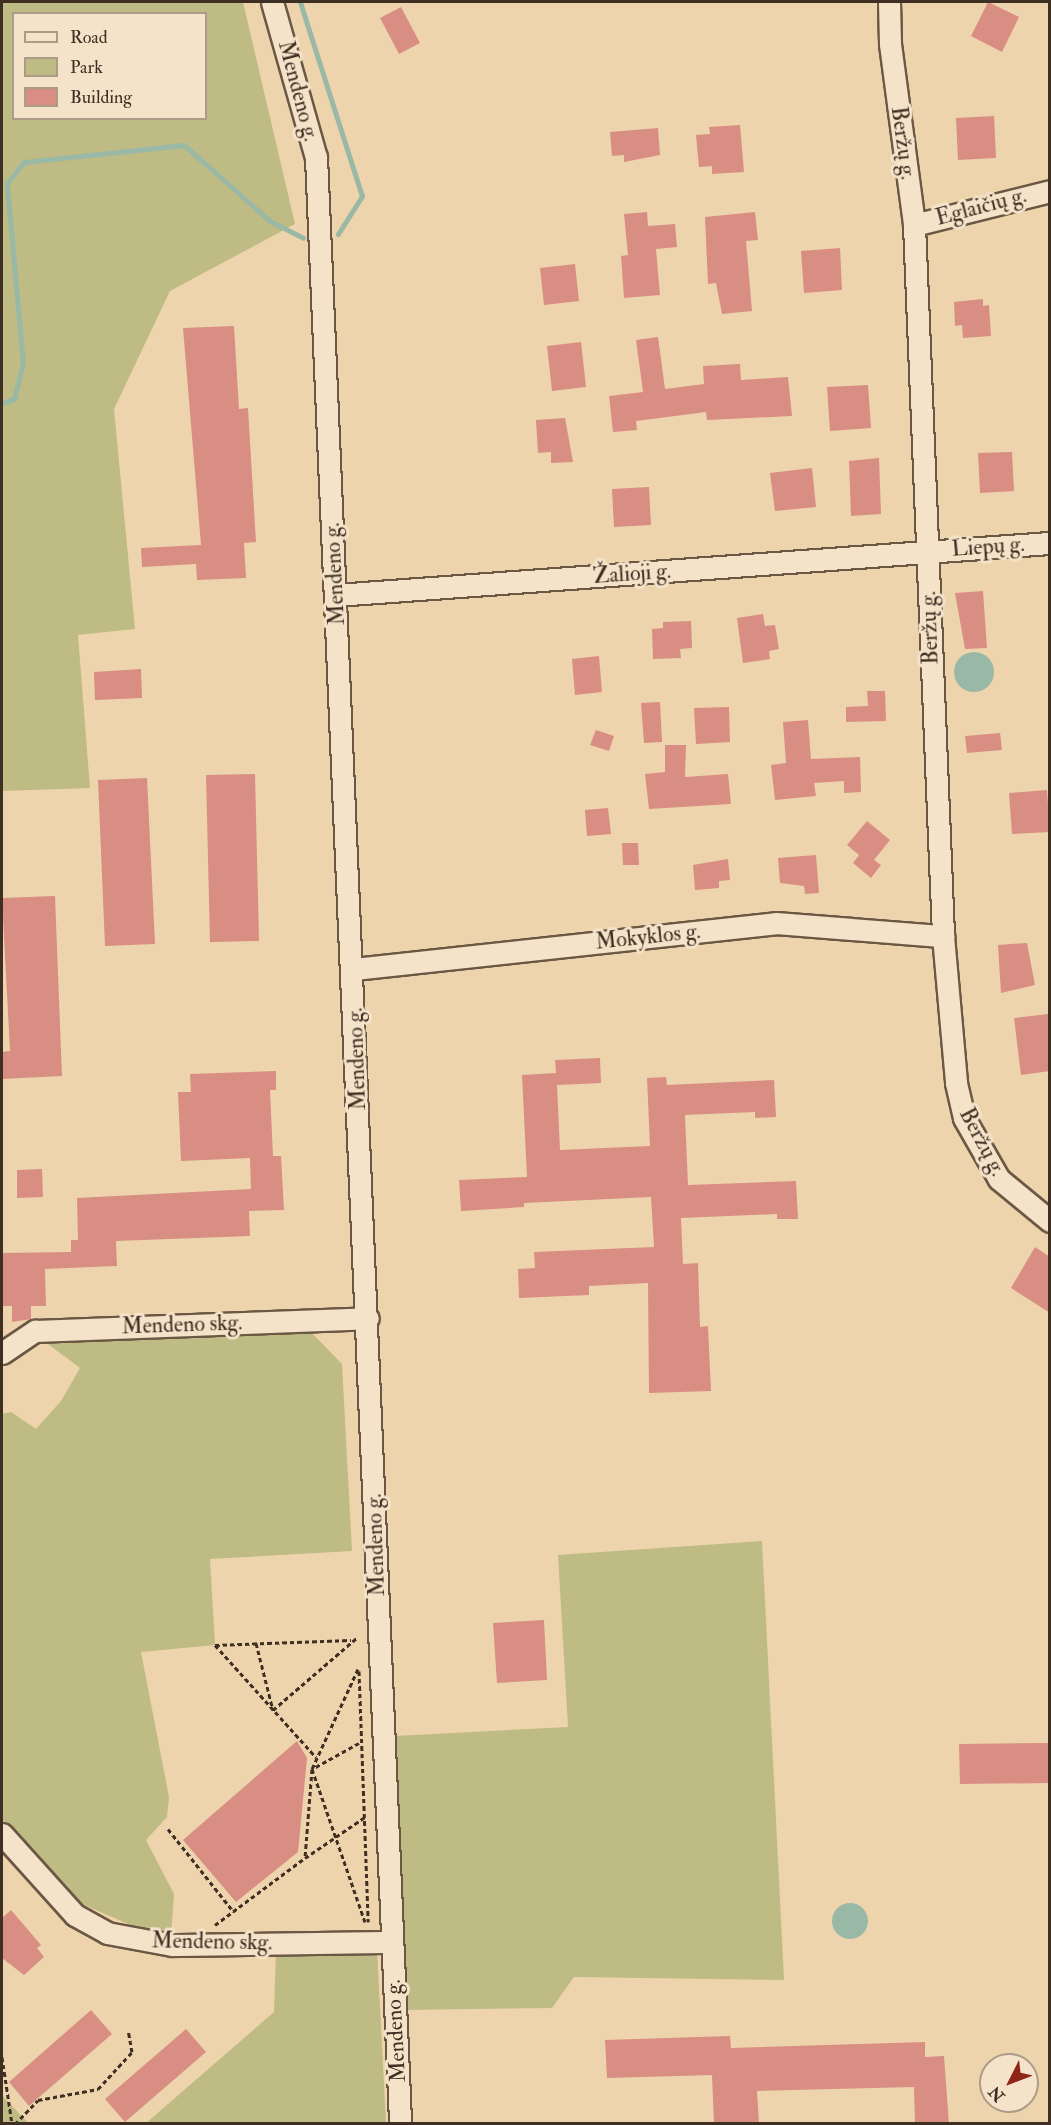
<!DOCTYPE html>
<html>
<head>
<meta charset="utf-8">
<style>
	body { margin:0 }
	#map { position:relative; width:1051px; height:2125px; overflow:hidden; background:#eed4ac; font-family:"IM FELL Double Pica",serif }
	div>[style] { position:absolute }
	.green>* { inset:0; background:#bfbb84 }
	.water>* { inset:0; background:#9ab8a6 }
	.round { border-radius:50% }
	.stream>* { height:5px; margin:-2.5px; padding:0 2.5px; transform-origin:2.5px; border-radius:2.5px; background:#9ab8a6 }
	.building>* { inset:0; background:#d88e82 }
	.path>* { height:3px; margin-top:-1.5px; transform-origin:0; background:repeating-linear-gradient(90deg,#3f2e22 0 4.5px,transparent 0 7.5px) }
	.roads { filter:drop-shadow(2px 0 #6b5844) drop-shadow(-2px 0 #6b5844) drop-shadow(0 2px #6b5844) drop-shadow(0 -2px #6b5844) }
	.street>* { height:21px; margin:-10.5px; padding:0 10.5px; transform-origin:10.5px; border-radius:10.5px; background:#f4e3c9 }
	span { translate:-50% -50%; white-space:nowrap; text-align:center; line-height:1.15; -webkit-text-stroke:6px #f4e3c9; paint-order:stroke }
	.street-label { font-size:22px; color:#3f2e22 }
	.frame { position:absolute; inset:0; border:3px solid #3f2e22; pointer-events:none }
	.legend { position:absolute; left:12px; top:12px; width:195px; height:108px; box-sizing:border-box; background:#f4e3c9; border:2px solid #ac9b86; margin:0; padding:8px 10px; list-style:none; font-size:18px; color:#3f2e22 }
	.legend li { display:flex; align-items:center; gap:12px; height:30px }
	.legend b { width:30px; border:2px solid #ac9b86 }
	.north { position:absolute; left:979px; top:2053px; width:60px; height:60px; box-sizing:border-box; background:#f4e3c9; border:2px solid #ac9b86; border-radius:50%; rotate:228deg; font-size:16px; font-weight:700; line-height:24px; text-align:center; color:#3f2e22 }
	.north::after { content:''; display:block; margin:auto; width:21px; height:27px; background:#8f2418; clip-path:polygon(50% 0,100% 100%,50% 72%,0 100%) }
</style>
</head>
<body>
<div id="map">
	<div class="green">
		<i style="clip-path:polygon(evenodd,2px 2px,243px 2px,295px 224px,170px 291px,114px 409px,135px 629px,78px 635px,90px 788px,2px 791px,2px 2px,14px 14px,206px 14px,206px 118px,14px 118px,14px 14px)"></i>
		<i style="clip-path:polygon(307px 1328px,342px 1364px,352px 1551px,210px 1559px,215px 1645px,141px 1652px,169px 1797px,167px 1817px,146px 1840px,174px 1894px,171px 1935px,149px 1933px,75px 1901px,2px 1820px,2px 1414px,11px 1412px,36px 1429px,61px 1401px,80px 1368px,48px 1344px,53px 1337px)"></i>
		<i style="clip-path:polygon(762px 1541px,784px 1980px,574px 1977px,552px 2008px,404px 2010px,395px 1736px,568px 1727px,558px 1555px)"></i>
		<i style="clip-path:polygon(377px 1949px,386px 2123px,145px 2124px,274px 2012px,276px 1950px)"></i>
		<i style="clip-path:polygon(2px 2095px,28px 2123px,2px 2123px)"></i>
	</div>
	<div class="water">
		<i class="round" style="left:954px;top:652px;width:40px;height:40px"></i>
		<i class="round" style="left:832px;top:1903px;width:36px;height:36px"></i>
	</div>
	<div class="stream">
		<i style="left:300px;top:2px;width:204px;rotate:72.3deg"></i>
		<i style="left:362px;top:196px;width:45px;rotate:122.3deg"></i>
		<i style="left:2px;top:403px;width:13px;rotate:-18deg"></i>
		<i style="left:14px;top:399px;width:36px;rotate:-76deg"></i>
		<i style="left:23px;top:364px;width:182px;rotate:-95.1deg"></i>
		<i style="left:7px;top:183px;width:27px;rotate:-51deg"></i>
		<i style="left:24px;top:162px;width:161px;rotate:-6.1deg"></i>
		<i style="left:184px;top:145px;width:115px;rotate:41.5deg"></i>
		<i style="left:270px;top:221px;width:37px;rotate:27deg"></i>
	</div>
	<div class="building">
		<i style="clip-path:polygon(988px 2px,1019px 17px,1002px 52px,971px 36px)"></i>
		<i style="clip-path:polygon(401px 7px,420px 43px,399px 54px,380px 18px)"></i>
		<i style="clip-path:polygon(994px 116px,996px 158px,958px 160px,956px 118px)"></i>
		<i style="clip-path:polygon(740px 125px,744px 172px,712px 174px,712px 166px,699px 167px,696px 135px,710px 134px,709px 127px)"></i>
		<i style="clip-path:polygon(658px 128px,660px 155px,624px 162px,624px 155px,612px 156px,610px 132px)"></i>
		<i style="clip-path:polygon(647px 212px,648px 226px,675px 224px,677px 247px,656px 249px,660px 295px,624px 298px,621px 256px,628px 255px,624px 214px)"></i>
		<i style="clip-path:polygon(755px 212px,758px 240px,746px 241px,752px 311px,722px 314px,716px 283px,708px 284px,705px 217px)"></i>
		<i style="clip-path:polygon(840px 248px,842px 290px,804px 293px,801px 251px)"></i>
		<i style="clip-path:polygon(575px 264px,579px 301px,544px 305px,540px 268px)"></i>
		<i style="clip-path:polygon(983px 299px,983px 306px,989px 305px,991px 336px,963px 338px,962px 325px,955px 326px,954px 302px)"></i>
		<i style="clip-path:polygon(234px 326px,239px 409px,248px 408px,256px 542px,244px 543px,246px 578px,197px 580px,196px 564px,142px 567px,141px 548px,201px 545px,183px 328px)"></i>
		<i style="clip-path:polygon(658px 337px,665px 389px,704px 384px,703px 366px,740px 364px,741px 380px,788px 377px,792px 416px,707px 420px,706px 412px,636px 421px,637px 430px,613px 432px,609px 396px,643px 392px,636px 340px)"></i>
		<i style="clip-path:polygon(581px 342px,586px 387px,552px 391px,547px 346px)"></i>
		<i style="clip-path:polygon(868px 385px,871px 428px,830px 431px,827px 387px)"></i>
		<i style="clip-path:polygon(565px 418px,573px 462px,551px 463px,551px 452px,538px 453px,536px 420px)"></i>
		<i style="clip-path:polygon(1012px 452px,1014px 491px,980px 493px,978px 453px)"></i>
		<i style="clip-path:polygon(879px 458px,881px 514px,851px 516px,849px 461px)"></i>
		<i style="clip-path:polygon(812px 468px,816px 507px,775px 511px,770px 473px)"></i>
		<i style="clip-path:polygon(649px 487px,651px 525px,614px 527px,612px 489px)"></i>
		<i style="clip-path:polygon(983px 591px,987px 648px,965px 649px,955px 593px)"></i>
		<i style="clip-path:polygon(763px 614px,765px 626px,775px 625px,779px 649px,769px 651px,770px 659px,743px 663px,737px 618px)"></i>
		<i style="clip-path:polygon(691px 621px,692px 648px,680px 649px,681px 658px,653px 659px,652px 629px,663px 628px,663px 622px)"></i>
		<i style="clip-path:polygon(599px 656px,602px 692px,575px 695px,572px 659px)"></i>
		<i style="clip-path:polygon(141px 669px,142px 698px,95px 700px,94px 672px)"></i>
		<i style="clip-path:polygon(867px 691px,885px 691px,886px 721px,846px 722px,846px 707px,868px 706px)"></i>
		<i style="clip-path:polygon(660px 702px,662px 742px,644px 743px,641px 703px)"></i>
		<i style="clip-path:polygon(729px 707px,730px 742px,696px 744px,694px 708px)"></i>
		<i style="clip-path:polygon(808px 720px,811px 759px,860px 757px,861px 792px,844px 793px,844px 781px,814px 783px,816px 796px,775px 800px,771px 765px,786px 763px,783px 722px)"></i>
		<i style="clip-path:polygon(596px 730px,614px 736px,609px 751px,590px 745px)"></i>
		<i style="clip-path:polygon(1000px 733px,1002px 750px,967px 753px,965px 736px)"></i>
		<i style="clip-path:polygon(665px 745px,686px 745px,685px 777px,728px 774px,731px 804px,649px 809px,645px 774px,665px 772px)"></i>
		<i style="clip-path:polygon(255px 774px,259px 941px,210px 942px,206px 775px)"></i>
		<i style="clip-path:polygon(147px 778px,155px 944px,105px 946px,98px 780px)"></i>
		<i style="clip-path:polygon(1047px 790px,1050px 832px,1012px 834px,1009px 793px)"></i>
		<i style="clip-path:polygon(608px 808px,611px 834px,587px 836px,585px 810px)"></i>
		<i style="clip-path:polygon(867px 821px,890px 840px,874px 860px,881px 865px,871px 878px,853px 863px,859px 855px,847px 845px)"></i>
		<i style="clip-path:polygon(622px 843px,638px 843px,639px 865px,623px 865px)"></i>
		<i style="clip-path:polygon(816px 855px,819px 893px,805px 894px,804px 886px,780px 883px,778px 858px)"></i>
		<i style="clip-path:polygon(728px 859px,730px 880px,719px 881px,719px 888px,695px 890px,693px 865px)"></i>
		<i style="clip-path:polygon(55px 896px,62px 1076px,2px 1079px,2px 1052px,10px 1051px,2px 898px)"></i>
		<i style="clip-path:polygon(1027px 943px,1035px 985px,1001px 993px,998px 945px)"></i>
		<i style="clip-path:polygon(1048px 1014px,1050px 1071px,1021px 1075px,1014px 1018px)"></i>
		<i style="clip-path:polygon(600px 1058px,601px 1083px,557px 1085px,560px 1150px,650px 1146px,647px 1078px,666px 1077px,667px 1085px,774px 1080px,776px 1117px,755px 1118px,755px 1112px,685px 1115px,688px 1185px,796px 1181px,798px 1219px,777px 1219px,777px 1214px,681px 1218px,683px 1264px,698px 1263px,700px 1327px,708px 1326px,711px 1391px,649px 1393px,648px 1283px,589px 1286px,589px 1295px,519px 1298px,518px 1269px,535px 1268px,534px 1252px,654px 1247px,651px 1197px,524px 1203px,524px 1207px,461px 1211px,459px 1180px,527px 1177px,522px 1075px,556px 1073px,555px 1060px)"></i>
		<i style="clip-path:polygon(276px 1071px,276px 1090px,270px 1090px,273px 1156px,281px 1156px,284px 1210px,249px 1211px,250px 1236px,116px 1241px,117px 1266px,45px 1269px,46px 1306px,31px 1306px,31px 1319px,12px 1322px,12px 1306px,2px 1306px,2px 1253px,71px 1252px,71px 1240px,78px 1240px,77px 1198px,251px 1189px,250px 1158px,181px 1161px,178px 1092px,191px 1092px,190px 1074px)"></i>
		<i style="clip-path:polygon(42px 1169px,43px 1197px,17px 1198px,17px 1170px)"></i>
		<i style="clip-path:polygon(1035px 1247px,1050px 1257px,1050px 1313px,1011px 1288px)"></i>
		<i style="clip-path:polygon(544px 1620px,547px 1680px,497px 1683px,493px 1623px)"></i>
		<i style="clip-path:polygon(297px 1741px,307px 1758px,298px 1852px,236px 1902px,183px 1840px)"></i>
		<i style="clip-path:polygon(1050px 1743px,1050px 1783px,960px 1784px,959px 1744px)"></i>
		<i style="clip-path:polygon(11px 1910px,41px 1945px,37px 1948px,44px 1957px,24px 1975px,2px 1958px,2px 1918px)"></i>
		<i style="clip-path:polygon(91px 2010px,112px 2034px,29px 2106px,9px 2082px)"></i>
		<i style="clip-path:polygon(186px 2029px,206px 2052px,125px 2122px,105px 2099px)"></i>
		<i style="clip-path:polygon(730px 2036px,731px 2048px,925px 2042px,925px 2057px,944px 2056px,949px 2124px,915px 2124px,914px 2087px,757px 2091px,759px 2124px,714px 2124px,712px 2075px,607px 2078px,605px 2040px)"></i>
	</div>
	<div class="path">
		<i style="left:256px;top:1643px;width:69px;rotate:75.8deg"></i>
		<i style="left:273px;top:1710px;width:112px;rotate:-40.7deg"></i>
		<i style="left:215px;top:1645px;width:151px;rotate:48deg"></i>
		<i style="left:215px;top:1645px;width:136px;rotate:-2.1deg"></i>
		<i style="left:358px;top:1669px;width:110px;rotate:114.7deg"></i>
		<i style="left:312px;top:1769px;width:162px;rotate:70.9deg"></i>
		<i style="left:359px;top:1671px;width:251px;rotate:87.9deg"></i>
		<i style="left:359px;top:1743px;width:54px;rotate:151deg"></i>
		<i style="left:312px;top:1769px;width:89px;rotate:94.5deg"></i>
		<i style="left:305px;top:1858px;width:73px;rotate:-34.3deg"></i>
		<i style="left:168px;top:1829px;width:105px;rotate:51.6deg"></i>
		<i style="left:215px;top:1925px;width:112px;rotate:-36.7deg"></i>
		<i style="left:2px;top:2057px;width:68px;rotate:81.5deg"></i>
		<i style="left:15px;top:2124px;width:33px;rotate:-46deg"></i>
		<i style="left:38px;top:2100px;width:61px;rotate:-10.4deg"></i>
		<i style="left:98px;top:2089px;width:50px;rotate:-47.4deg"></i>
		<i style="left:132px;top:2052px;width:22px;rotate:-100deg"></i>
	</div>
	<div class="roads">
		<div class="street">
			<i style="left:272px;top:2px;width:161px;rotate:74.2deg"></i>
			<i style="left:316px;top:157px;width:1969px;rotate:87.55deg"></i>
			<i style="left:889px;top:2px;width:42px;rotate:88.6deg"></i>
			<i style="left:890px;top:44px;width:183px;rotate:82.4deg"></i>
			<i style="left:914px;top:225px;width:712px;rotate:87.66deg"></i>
			<i style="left:943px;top:936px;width:148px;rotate:84.9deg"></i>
			<i style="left:956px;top:1083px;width:36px;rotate:77deg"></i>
			<i style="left:964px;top:1118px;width:70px;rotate:60.2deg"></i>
			<i style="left:999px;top:1179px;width:66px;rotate:39.5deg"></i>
			<i style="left:914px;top:225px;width:140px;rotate:-14deg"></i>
			<i style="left:336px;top:595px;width:716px;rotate:-4.17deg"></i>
			<i style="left:354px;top:969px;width:424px;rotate:-6.2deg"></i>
			<i style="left:776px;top:923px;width:168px;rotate:4.5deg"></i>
			<i style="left:2px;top:1353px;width:40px;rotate:-34deg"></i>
			<i style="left:35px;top:1331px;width:333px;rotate:-2.2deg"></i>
			<i style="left:2px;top:1834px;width:109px;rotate:48deg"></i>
			<i style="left:75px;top:1915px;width:37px;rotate:29deg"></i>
			<i style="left:107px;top:1933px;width:66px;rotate:10.5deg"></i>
			<i style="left:172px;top:1945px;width:219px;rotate:-0.8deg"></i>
		</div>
	</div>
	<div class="street-label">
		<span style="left:298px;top:91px;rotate:75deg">Mendeno g.</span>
		<span style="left:903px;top:143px;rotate:82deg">Beržų g.</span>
		<span style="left:981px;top:207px;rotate:-15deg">Eglaičių g.</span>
		<span style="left:988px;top:547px;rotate:-4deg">Liepų g.</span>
		<span style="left:335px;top:574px;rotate:-93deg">Mendeno g.</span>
		<span style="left:632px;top:574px;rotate:-4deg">Žalioji g.</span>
		<span style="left:930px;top:628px;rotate:-92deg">Beržų g.</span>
		<span style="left:648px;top:937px;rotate:-6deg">Mokyklos g.</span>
		<span style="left:357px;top:1059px;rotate:-92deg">Mendeno g.</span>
		<span style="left:982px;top:1142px;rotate:62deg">Beržų g.</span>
		<span style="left:182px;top:1325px;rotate:-2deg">Mendeno skg.</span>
		<span style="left:376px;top:1545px;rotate:-92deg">Mendeno g.</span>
		<span style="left:212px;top:1942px;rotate:1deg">Mendeno skg.</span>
		<span style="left:396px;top:2031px;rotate:-93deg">Mendeno g.</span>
	</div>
	<div class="frame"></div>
	<ul class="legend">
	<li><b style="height:8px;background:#f4e3c9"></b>Road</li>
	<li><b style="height:16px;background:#bfbb84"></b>Park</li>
	<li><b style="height:16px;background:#d88e82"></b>Building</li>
	</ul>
	<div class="north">N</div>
</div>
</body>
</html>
